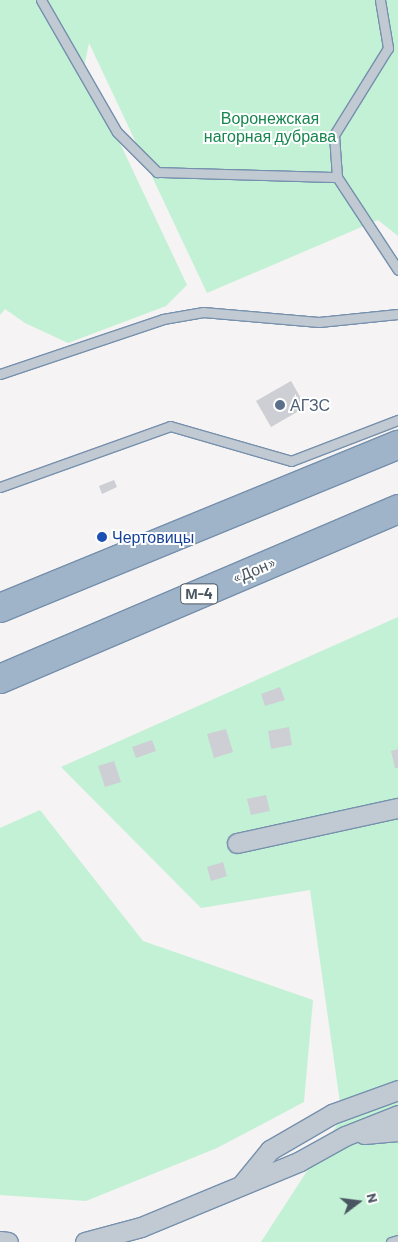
<!DOCTYPE html>
<html>
<head>
<meta charset="utf-8">
<style>
	body { margin:0 }
	#map { position:relative; width:398px; height:1242px; overflow:hidden; background:#f5f3f3; font-family:Barlow,sans-serif }
	div>[style] { position:absolute }
	.green>* { inset:0; background:#c3f1d5 }
	.building>* { inset:0; background:#cdcfd5 }
	.roads { filter:drop-shadow(1px 0 #7690ad) drop-shadow(-1px 0 #7690ad) drop-shadow(0 1px #7690ad) drop-shadow(0 -1px #7690ad) }
	.service>* { height:9px; margin:-4.5px; padding:0 4.5px; transform-origin:4.5px; border-radius:4.5px; background:#c1cad2 }
	.minor>* { height:19px; margin:-9.5px; padding:0 9.5px; transform-origin:9.5px; border-radius:9.5px; background:#c1cad2 }
	.trunk>* { height:28px; margin:-14px; padding:0 14px; transform-origin:14px; border-radius:14px; background:#9fb4c9 }
	.dots>* { width:14px; height:14px; translate:-50% -50%; box-sizing:border-box; border:2px solid #fff; border-radius:50% }
	span { translate:-50% -50%; white-space:nowrap; text-align:center; line-height:1.15; -webkit-text-stroke:4px #fff; paint-order:stroke }
	.shield-label span { padding:1px 4px; background:#fff; border:1px solid; border-radius:4px; -webkit-text-stroke-width:0 }
	.shield-label { font-size:15px; color:#4a5661; font-weight:700 }
	.park-label { font-size:16px; color:#17864f }
	.service-label { font-size:16px; color:#4e5e75 }
	.left { translate:0 -50%; text-align:left }
	.transit-label { font-size:16px; color:#164399 }
	.street-label { font-size:16px; color:#4a5661 }
	.north { position:absolute; left:333px; top:1177px; width:50px; height:50px; -webkit-text-stroke:4px #fff; paint-order:stroke; rotate:75deg; font-size:14px; font-weight:700; line-height:20px; text-align:center; color:#4a5661 }
	.north::after { content:''; display:block; margin:auto; width:18px; height:22px; background:#4a5661; clip-path:polygon(50% 0,100% 100%,50% 72%,0 100%) }
</style>
</head>
<body>
<div id="map">
	<div class="green">
		<i style="clip-path:polygon(0 0,398px 0,398px 236px,378px 220px,207px 293px,89px 43px,84px 67px,187px 285px,166px 306px,68px 343px,25px 323px,5px 309px,0 315px)"></i>
		<i style="clip-path:polygon(398px 617px,398px 1242px,261px 1242px,342px 1117px,310px 890px,201px 908px,61px 767px)"></i>
		<i style="clip-path:polygon(40px 810px,143px 941px,313px 1000px,304px 1102px,217px 1148px,86px 1201px,0 1195px,0 828px)"></i>
	</div>
	<div class="building">
		<i style="clip-path:polygon(291px 381px,306px 407px,271px 427px,256px 401px)"></i>
		<i style="clip-path:polygon(114px 480px,117px 487px,102px 494px,99px 486px)"></i>
		<i style="clip-path:polygon(280px 687px,285px 700px,265px 706px,261px 694px)"></i>
		<i style="clip-path:polygon(289px 727px,292px 745px,271px 749px,268px 731px)"></i>
		<i style="clip-path:polygon(226px 729px,233px 752px,214px 758px,207px 734px)"></i>
		<i style="clip-path:polygon(152px 740px,156px 751px,136px 758px,132px 747px)"></i>
		<i style="clip-path:polygon(398px 749px,398px 768px,395px 768px,391px 751px)"></i>
		<i style="clip-path:polygon(114px 761px,121px 782px,105px 787px,98px 766px)"></i>
		<i style="clip-path:polygon(266px 795px,270px 811px,251px 815px,247px 799px)"></i>
		<i style="clip-path:polygon(223px 862px,227px 876px,211px 881px,207px 867px)"></i>
	</div>
	<div class="roads">
		<div class="service">
			<i style="left:41px;top:0;width:152px;rotate:60.1deg"></i>
			<i style="left:117px;top:132px;width:57px;rotate:45deg"></i>
			<i style="left:157px;top:172px;width:180px;rotate:1.6deg"></i>
			<i style="left:380px;top:0;width:49px;rotate:80.5deg"></i>
			<i style="left:388px;top:48px;width:102px;rotate:121.8deg"></i>
			<i style="left:334px;top:135px;width:42px;rotate:85.9deg"></i>
			<i style="left:337px;top:177px;width:111px;rotate:56.7deg"></i>
			<i style="left:0;top:374px;width:172px;rotate:-18.6deg"></i>
			<i style="left:163px;top:319px;width:41px;rotate:-9.9deg"></i>
			<i style="left:203px;top:312px;width:116px;rotate:4.9deg"></i>
			<i style="left:319px;top:322px;width:79px;rotate:-5.8deg"></i>
			<i style="left:0;top:487px;width:181px;rotate:-19.7deg"></i>
			<i style="left:170px;top:426px;width:126px;rotate:16.1deg"></i>
			<i style="left:291px;top:461px;width:115px;rotate:-21deg"></i>
			<i style="left:391px;top:1242px;width:7px;rotate:-16deg"></i>
		</div>
		<div class="minor">
			<i style="left:237px;top:843px;width:165px;rotate:-12.3deg"></i>
			<i style="left:364px;top:1134px;width:34px;rotate:-5deg"></i>
			<i style="left:243px;top:1183px;width:43px;rotate:-50.7deg"></i>
			<i style="left:270px;top:1150px;width:72px;rotate:-30.1deg"></i>
			<i style="left:332px;top:1114px;width:70px;rotate:-20deg"></i>
			<i style="left:0;top:1241px;width:8px;rotate:7deg"></i>
			<i style="left:85px;top:1242px;width:58px;rotate:-15deg"></i>
			<i style="left:141px;top:1227px;width:172px;rotate:-22.5deg"></i>
			<i style="left:300px;top:1161px;width:51px;rotate:-29.1deg"></i>
			<i style="left:345px;top:1136px;width:57px;rotate:-21.6deg"></i>
		</div>
		<div class="trunk">
			<i style="left:0;top:608px;width:430px;rotate:-22.3deg"></i>
			<i style="left:0;top:679px;width:433px;rotate:-23.1deg"></i>
		</div>
	</div>
	<div class="dots">
		<i style="left:280px;top:405px;background:#5c6f8a"></i>
		<i style="left:102px;top:537px;background:#1a4fb4"></i>
	</div>
	<div class="shield-label">
		<span style="left:199px;top:594px">М-4</span>
	</div>
	<div class="park-label">
		<span style="left:270px;top:127px">Воронежская<br>нагорная дубрава</span>
	</div>
	<div class="service-label">
		<span class="left" style="left:290px;top:405px">АГЗС</span>
	</div>
	<div class="transit-label">
		<span class="left" style="left:112px;top:537px">Чертовицы</span>
	</div>
	<div class="street-label">
		<span style="left:254px;top:570px;rotate:-23deg">«Дон»</span>
	</div>
	<div class="north">N</div>
</div>
</body>
</html>
